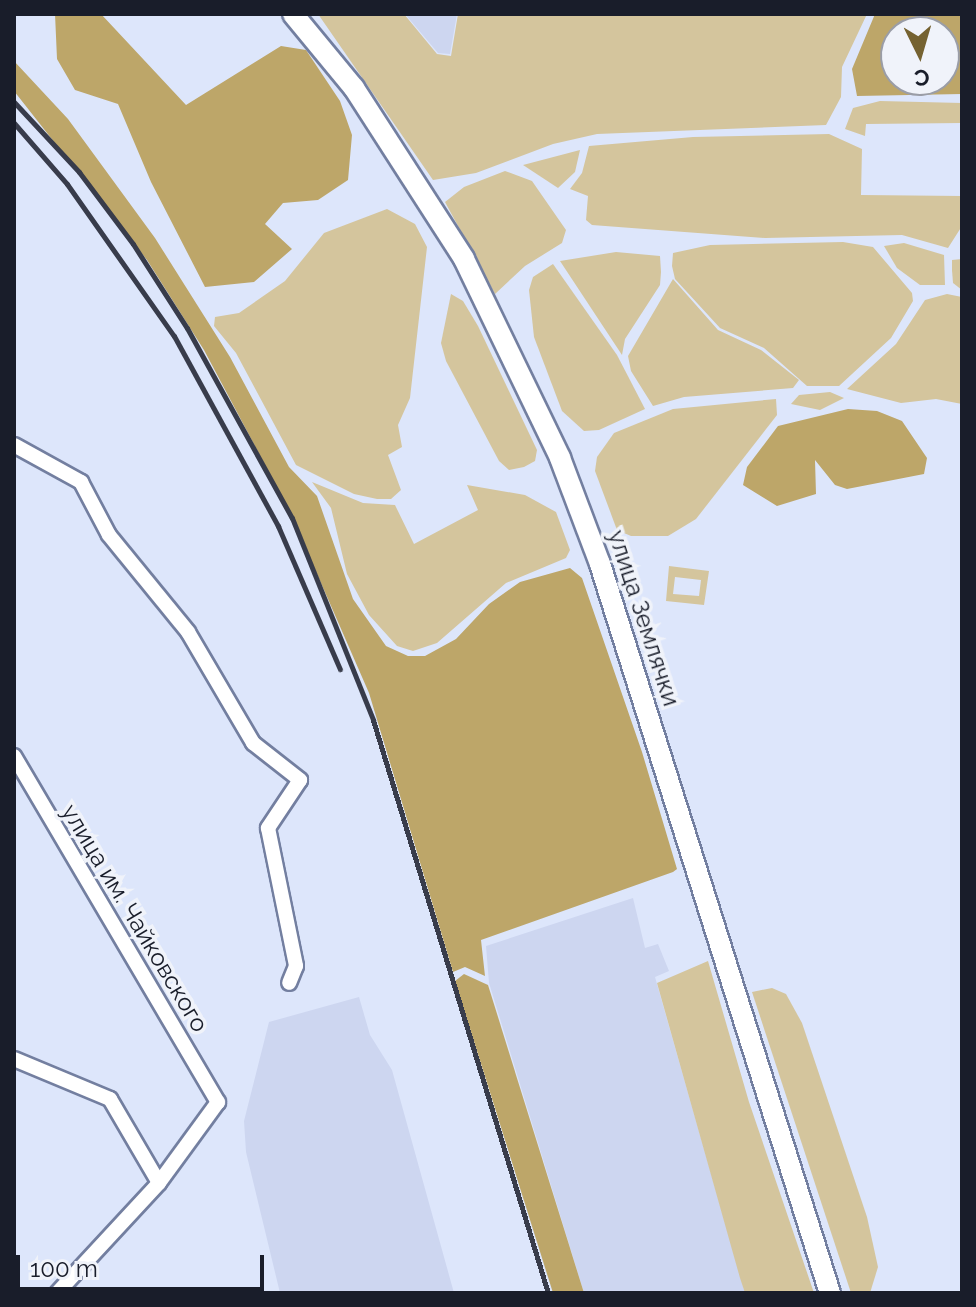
<!DOCTYPE html>
<html>
<head>
<meta charset="utf-8">
<style>
	body { margin:0 }
	#map { position:relative; width:976px; height:1307px; overflow:hidden; background:#dde6fb; font-family:Raleway,sans-serif }
	div>[style] { position:absolute }
	.built>* { inset:0; background:#cdd6f0 }
	.green>* { inset:0; background:#d4c59d }
	.forest>* { inset:0; background:#bda669 }
	.roads { filter:drop-shadow(2px 0 #737fa0) drop-shadow(-2px 0 #737fa0) drop-shadow(0 2px #737fa0) drop-shadow(0 -2px #737fa0) }
	.street>* { height:14px; margin:-7px; padding:0 7px; transform-origin:7px; border-radius:7px; background:#fff }
	.secondary>* { height:20px; margin:-10px; padding:0 10px; transform-origin:10px; border-radius:10px; background:#fff }
	.rail>* { height:5px; margin:-2.5px; padding:0 2.5px; transform-origin:2.5px; border-radius:2.5px; background:#383c4b }
	span { translate:-50% -50%; white-space:nowrap; text-align:center; line-height:1.15; -webkit-text-stroke:7px #f0f3fa; paint-order:stroke }
	.street-label { font-size:24px; color:#191d2a }
	.frame { position:absolute; inset:0; border:16px solid #191d2a; pointer-events:none }
	.north { position:absolute; left:880px; top:16px; width:80px; height:80px; box-sizing:border-box; background:#f0f3fa; border:2px solid #9a9da7; border-radius:50%; rotate:175deg; font-size:22px; font-weight:700; line-height:32px; text-align:center; color:#191d2a }
	.north::after { content:''; display:block; margin:auto; width:28px; height:36px; background:#756231; clip-path:polygon(50% 0,100% 100%,50% 72%,0 100%) }
	.scale { position:absolute; left:16px; top:1255px; width:248px; height:36px; box-sizing:border-box; border:4px solid #191d2a; border-top:0; padding-left:10px; font-size:24px; line-height:28px; white-space:nowrap; color:#191d2a; -webkit-text-stroke:6px #f0f3fa; paint-order:stroke }
</style>
</head>
<body>
<div id="map">
	<div class="built">
		<i style="clip-path:polygon(405px 14px,457px 14px,450px 54px,438px 53px)"></i>
		<i style="clip-path:polygon(633px 898px,645px 948px,658px 944px,669px 971px,655px 977px,745px 1293px,584px 1293px,489px 983px,486px 946px)"></i>
		<i style="clip-path:polygon(359px 997px,370px 1035px,392px 1070px,454px 1293px,280px 1293px,246px 1152px,244px 1121px,269px 1022px)"></i>
	</div>
	<div class="green">
		<i style="clip-path:polygon(318px 14px,404px 14px,437px 54px,451px 56px,458px 14px,867px 14px,842px 67px,841px 97px,826px 125px,597px 134px,553px 144px,476px 173px,433px 180px)"></i>
		<i style="clip-path:polygon(880px 101px,962px 103px,962px 123px,866px 124px,865px 136px,845px 129px,853px 108px)"></i>
		<i style="clip-path:polygon(829px 134px,862px 149px,861px 195px,962px 196px,962px 226px,948px 248px,902px 235px,765px 238px,592px 225px,586px 220px,588px 196px,570px 189px,582px 173px,589px 146px,693px 137px)"></i>
		<i style="clip-path:polygon(580px 150px,575px 172px,558px 188px,523px 165px)"></i>
		<i style="clip-path:polygon(505px 171px,532px 181px,566px 230px,562px 243px,525px 266px,495px 294px,445px 202px,464px 187px)"></i>
		<i style="clip-path:polygon(387px 209px,415px 224px,427px 247px,410px 398px,398px 425px,402px 447px,388px 455px,401px 490px,391px 499px,377px 499px,354px 494px,296px 465px,236px 353px,214px 326px,215px 317px,239px 313px,285px 281px,324px 233px)"></i>
		<i style="clip-path:polygon(843px 242px,873px 247px,912px 293px,913px 301px,891px 338px,839px 386px,807px 386px,764px 348px,720px 328px,675px 279px,672px 266px,673px 253px,710px 245px)"></i>
		<i style="clip-path:polygon(904px 243px,944px 255px,945px 285px,920px 285px,897px 268px,884px 246px)"></i>
		<i style="clip-path:polygon(616px 252px,660px 256px,661px 272px,660px 285px,625px 339px,622px 355px,560px 261px)"></i>
		<i style="clip-path:polygon(962px 259px,962px 290px,953px 283px,952px 270px,952px 260px)"></i>
		<i style="clip-path:polygon(553px 264px,617px 355px,645px 409px,599px 430px,584px 431px,562px 411px,534px 337px,529px 290px,533px 277px)"></i>
		<i style="clip-path:polygon(673px 279px,718px 330px,761px 350px,799px 380px,793px 388px,684px 397px,653px 406px,631px 371px,628px 356px)"></i>
		<i style="clip-path:polygon(451px 294px,463px 301px,478px 326px,537px 450px,535px 461px,524px 467px,509px 470px,499px 461px,446px 361px,441px 343px)"></i>
		<i style="clip-path:polygon(947px 294px,962px 297px,962px 404px,936px 399px,901px 403px,847px 389px,896px 344px,925px 300px)"></i>
		<i style="clip-path:polygon(830px 392px,844px 398px,820px 410px,791px 404px,799px 395px)"></i>
		<i style="clip-path:polygon(776px 399px,777px 415px,696px 519px,668px 536px,631px 536px,617px 530px,595px 471px,597px 457px,614px 433px,673px 409px)"></i>
		<i style="clip-path:polygon(312px 482px,363px 503px,395px 505px,414px 544px,478px 510px,467px 485px,525px 495px,556px 512px,570px 550px,566px 558px,506px 583px,437px 643px,413px 651px,397px 646px,369px 615px,347px 574px,331px 508px)"></i>
		<i style="clip-path:polygon(evenodd,669px 566px,709px 571px,704px 605px,666px 601px,669px 566px,675px 577px,701px 580px,699px 596px,673px 594px,675px 577px)"></i>
		<i style="clip-path:polygon(708px 961px,749px 1102px,814px 1293px,745px 1293px,740px 1278px,657px 983px)"></i>
		<i style="clip-path:polygon(772px 988px,786px 994px,802px 1023px,867px 1217px,878px 1267px,870px 1293px,851px 1293px,752px 992px)"></i>
	</div>
	<div class="forest">
		<i style="clip-path:polygon(55px 14px,101px 14px,186px 105px,281px 46px,306px 50px,340px 101px,352px 135px,348px 180px,318px 200px,283px 203px,265px 224px,292px 249px,254px 282px,205px 287px,151px 182px,118px 104px,75px 90px,57px 59px)"></i>
		<i style="clip-path:polygon(evenodd,875px 14px,962px 14px,962px 94px,857px 96px,852px 69px,875px 14px,896px 32px,944px 32px,944px 80px,896px 80px,896px 32px)"></i>
		<i style="clip-path:polygon(14px 61px,68px 119px,155px 238px,230px 357px,289px 467px,317px 496px,353px 599px,386px 646px,408px 656px,425px 656px,456px 639px,489px 604px,520px 582px,570px 568px,582px 578px,642px 752px,677px 869px,673px 872px,481px 940px,485px 976px,465px 967px,453px 972px,369px 693px,290px 512px,204px 350px,147px 260px,14px 91px)"></i>
		<i style="clip-path:polygon(848px 409px,877px 411px,902px 421px,927px 458px,924px 474px,847px 489px,835px 485px,815px 460px,816px 494px,777px 506px,743px 485px,747px 467px,778px 426px)"></i>
		<i style="clip-path:polygon(464px 974px,488px 985px,584px 1293px,553px 1293px,455px 981px)"></i>
	</div>
	<div class="roads">
		<div class="street">
			<i style="left:14px;top:445px;width:77px;rotate:28.9deg"></i>
			<i style="left:81px;top:482px;width:60px;rotate:62.2deg"></i>
			<i style="left:109px;top:535px;width:125px;rotate:50.8deg"></i>
			<i style="left:188px;top:632px;width:129px;rotate:59.6deg"></i>
			<i style="left:253px;top:743px;width:60px;rotate:38.2deg"></i>
			<i style="left:300px;top:780px;width:58px;rotate:123.7deg"></i>
			<i style="left:268px;top:828px;width:141px;rotate:78.5deg"></i>
			<i style="left:296px;top:966px;width:18px;rotate:112deg"></i>
			<i style="left:14px;top:756px;width:402px;rotate:59.5deg"></i>
			<i style="left:218px;top:1102px;width:100px;rotate:126.1deg"></i>
			<i style="left:159px;top:1183px;width:150px;rotate:132.8deg"></i>
			<i style="left:14px;top:1059px;width:104px;rotate:22.6deg"></i>
			<i style="left:110px;top:1099px;width:97px;rotate:59.7deg"></i>
		</div>
		<div class="secondary">
			<i style="left:293px;top:14px;width:96px;rotate:50.5deg"></i>
			<i style="left:354px;top:88px;width:203px;rotate:57.2deg"></i>
			<i style="left:464px;top:259px;width:221px;rotate:64.2deg"></i>
			<i style="left:560px;top:458px;width:113px;rotate:69.3deg"></i>
			<i style="left:600px;top:564px;width:764px;rotate:72.49deg"></i>
		</div>
	</div>
	<div class="rail">
		<i style="left:14px;top:102px;width:96px;rotate:47.1deg"></i>
		<i style="left:79px;top:172px;width:90px;rotate:53.1deg"></i>
		<i style="left:133px;top:244px;width:100px;rotate:57.3deg"></i>
		<i style="left:187px;top:328px;width:217px;rotate:61.1deg"></i>
		<i style="left:292px;top:518px;width:218px;rotate:68.1deg"></i>
		<i style="left:373px;top:720px;width:599px;rotate:73.02deg"></i>
		<i style="left:14px;top:123px;width:81px;rotate:49deg"></i>
		<i style="left:67px;top:184px;width:186px;rotate:54.9deg"></i>
		<i style="left:174px;top:336px;width:217px;rotate:61.3deg"></i>
		<i style="left:278px;top:526px;width:156px;rotate:66.6deg"></i>
	</div>
	<div class="street-label">
		<span style="left:644px;top:618px;rotate:72deg">улица Землячки</span>
		<span style="left:135px;top:918px;rotate:59deg">улица им. Чайковского</span>
	</div>
	<div class="frame"></div>
	<div class="north">С</div>
	<div class="scale">100 m</div>
</div>
</body>
</html>
